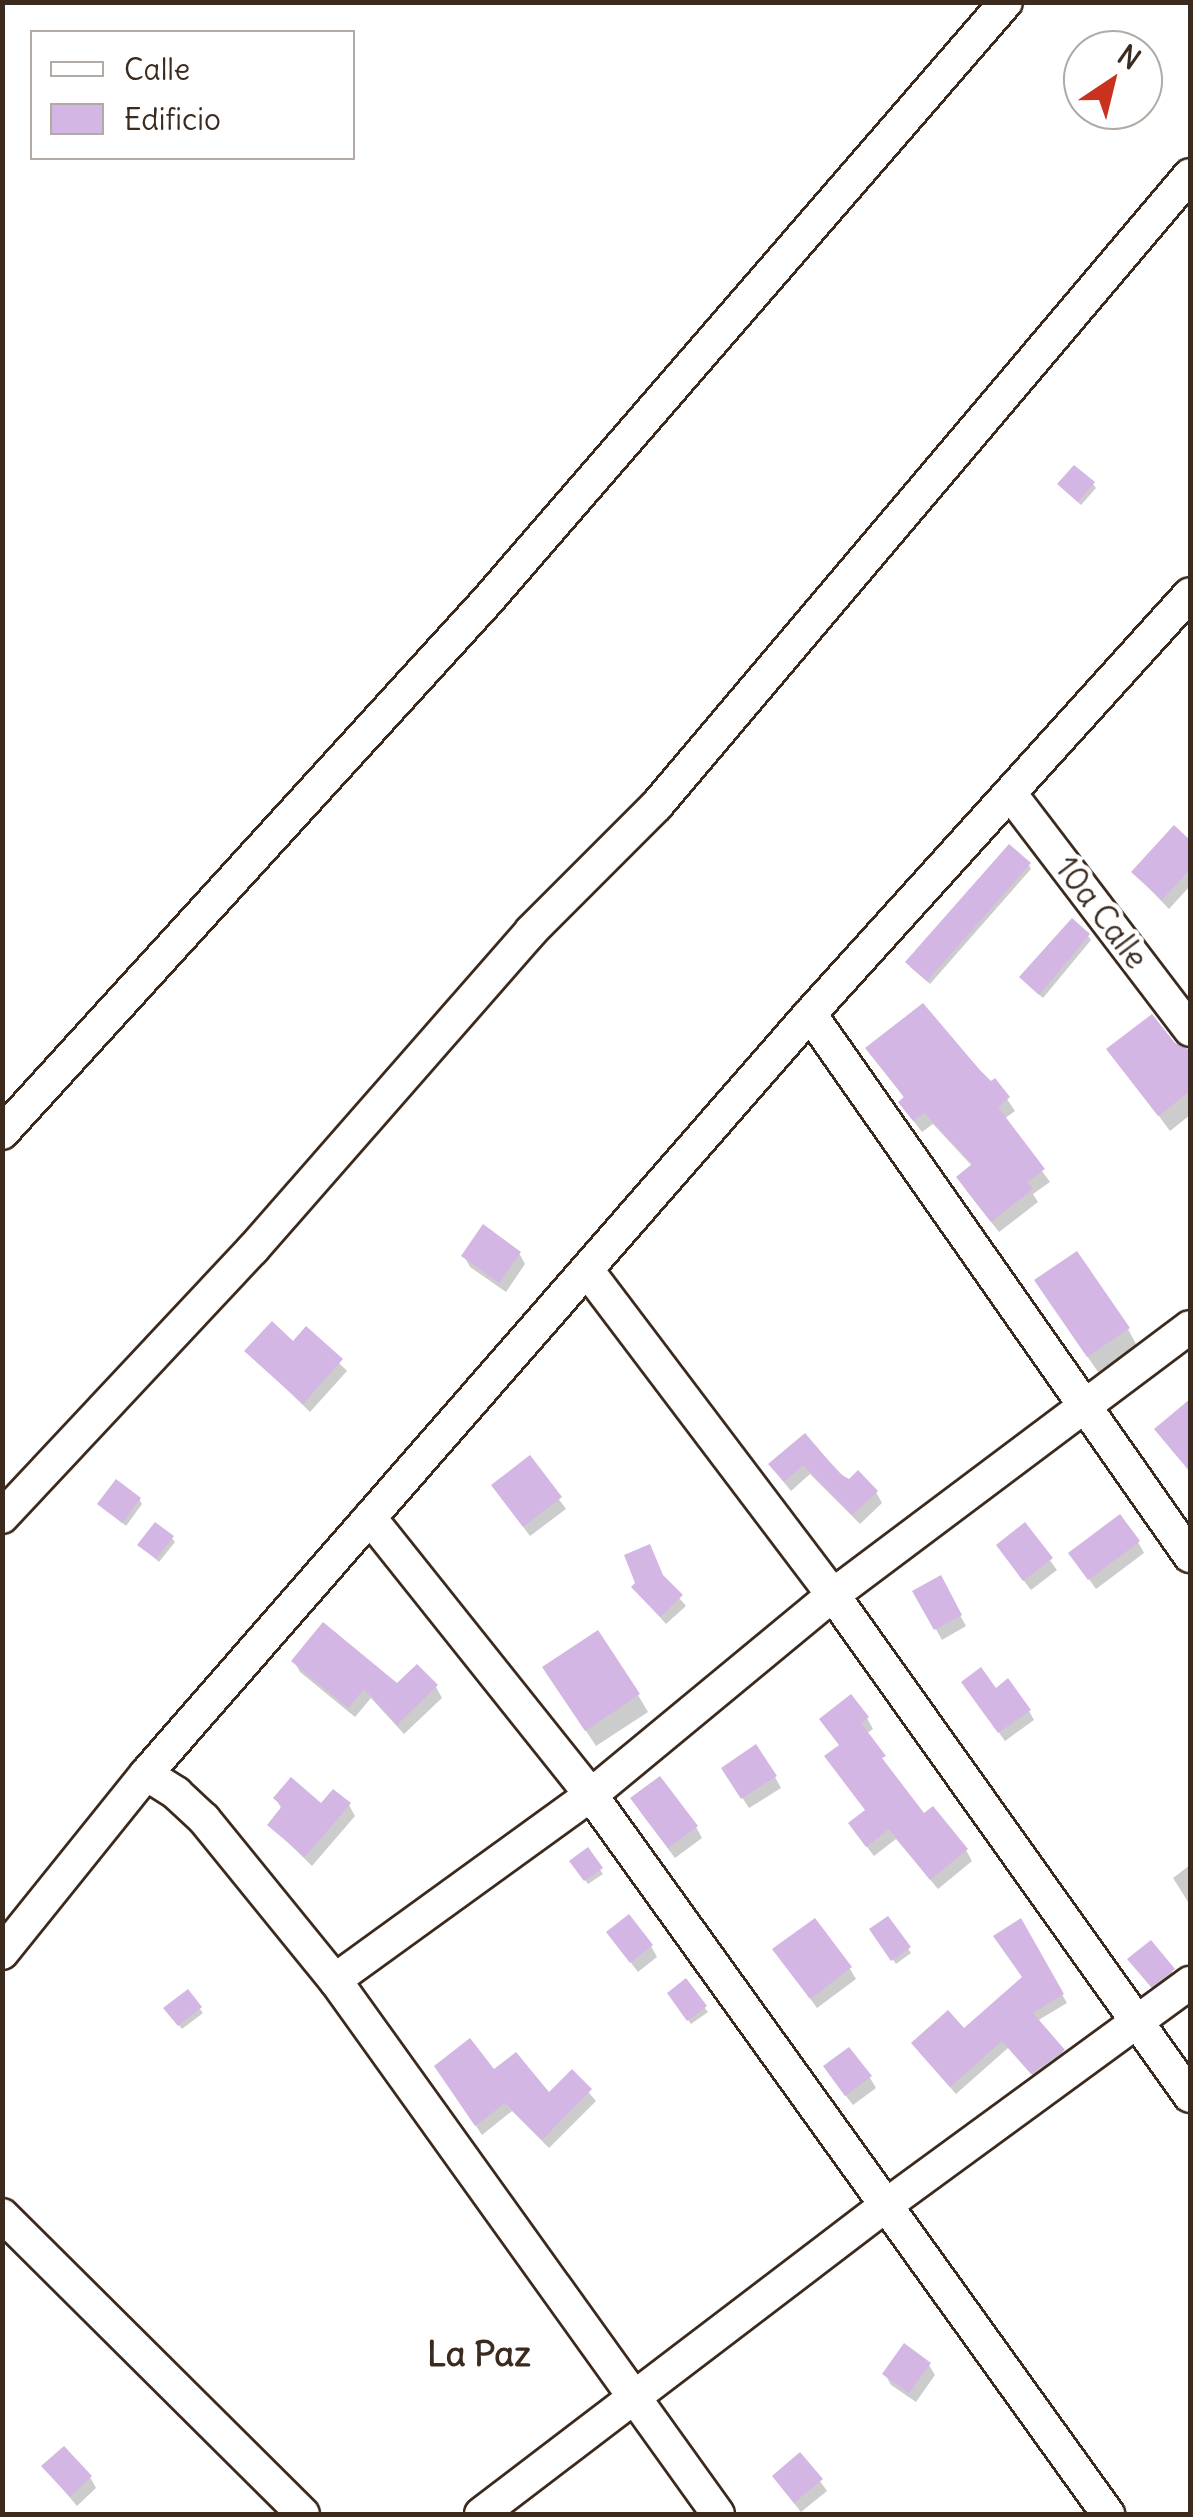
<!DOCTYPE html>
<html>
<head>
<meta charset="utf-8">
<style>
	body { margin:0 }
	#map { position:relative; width:1193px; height:2517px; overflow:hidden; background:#fff; font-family:Delius,sans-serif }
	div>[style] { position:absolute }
	.shadow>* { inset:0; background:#0003 }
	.building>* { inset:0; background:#d3b6e3 }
	.roads { filter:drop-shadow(2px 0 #3b2a1e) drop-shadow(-2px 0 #3b2a1e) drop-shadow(0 2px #3b2a1e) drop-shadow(0 -2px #3b2a1e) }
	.minor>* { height:32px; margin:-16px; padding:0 16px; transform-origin:16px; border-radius:16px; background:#fff }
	span { translate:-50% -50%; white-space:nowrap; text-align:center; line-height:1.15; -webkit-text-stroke:9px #fff; paint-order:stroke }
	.street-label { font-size:32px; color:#3b2a1e }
	.neighbourhood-label { font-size:35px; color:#3b2a1e; font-weight:700 }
	.frame { position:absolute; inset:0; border:5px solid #3b2a1e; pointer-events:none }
	.legend { position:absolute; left:30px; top:30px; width:325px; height:130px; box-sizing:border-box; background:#fff; border:2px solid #b1aaa5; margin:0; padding:12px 18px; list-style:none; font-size:30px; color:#3b2a1e }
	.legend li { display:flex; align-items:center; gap:20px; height:50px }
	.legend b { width:50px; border:2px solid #b1aaa5 }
	.north { position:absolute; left:1063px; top:30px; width:100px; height:100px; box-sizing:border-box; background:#fff; border:2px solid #b1aaa5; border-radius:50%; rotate:35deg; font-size:28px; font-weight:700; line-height:40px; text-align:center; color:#3b2a1e }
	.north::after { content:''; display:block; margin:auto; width:35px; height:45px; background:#c8321e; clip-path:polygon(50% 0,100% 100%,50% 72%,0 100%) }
</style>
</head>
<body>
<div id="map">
	<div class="shadow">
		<i style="clip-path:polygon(1093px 484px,1096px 488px,1081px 505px,1063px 489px)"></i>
		<i style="clip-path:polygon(1175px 829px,1190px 843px,1190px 886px,1169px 909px,1134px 873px)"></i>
		<i style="clip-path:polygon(1029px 865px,1031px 869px,930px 984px,910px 967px)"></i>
		<i style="clip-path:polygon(1088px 936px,1091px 940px,1043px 998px,1025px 982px)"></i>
		<i style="clip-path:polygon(1172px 1044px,1190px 1052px,1190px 1115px,1170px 1131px,1110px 1050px)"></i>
		<i style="clip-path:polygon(868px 1048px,991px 1084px,995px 1081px,1015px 1111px,1004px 1119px,1050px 1182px,1033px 1194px,1038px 1202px,999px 1232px,966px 1190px,973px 1167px,933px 1124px,922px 1132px,908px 1114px,905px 1099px)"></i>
		<i style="clip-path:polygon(519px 1253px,525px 1264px,506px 1292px,470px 1267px,464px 1256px)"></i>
		<i style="clip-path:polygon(1047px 1298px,1128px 1329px,1137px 1346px,1098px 1372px)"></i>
		<i style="clip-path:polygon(306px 1330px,347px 1371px,310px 1412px,247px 1351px,294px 1344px)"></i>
		<i style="clip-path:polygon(805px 1436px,849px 1482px,876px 1492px,882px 1503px,860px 1524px,810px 1474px,791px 1491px,778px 1475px)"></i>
		<i style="clip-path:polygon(530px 1459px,566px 1509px,530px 1536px,500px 1496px)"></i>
		<i style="clip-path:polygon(139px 1499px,142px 1504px,126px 1526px,100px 1504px)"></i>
		<i style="clip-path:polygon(1025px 1526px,1057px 1570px,1031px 1590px,1005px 1556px)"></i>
		<i style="clip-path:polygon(172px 1538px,175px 1542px,159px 1562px,140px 1545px)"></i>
		<i style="clip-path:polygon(1138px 1542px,1144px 1553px,1096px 1589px,1078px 1564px)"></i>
		<i style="clip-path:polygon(940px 1579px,966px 1626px,942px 1640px,915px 1592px)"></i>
		<i style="clip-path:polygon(664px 1580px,686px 1606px,666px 1624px,634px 1588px)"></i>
		<i style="clip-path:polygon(294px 1661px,397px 1687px,436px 1687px,442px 1698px,404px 1734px,371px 1698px,355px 1717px,300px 1672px)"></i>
		<i style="clip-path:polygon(555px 1684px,638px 1695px,648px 1712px,596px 1746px)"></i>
		<i style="clip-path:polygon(969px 1691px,995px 1691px,1029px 1711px,1034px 1720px,1005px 1741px)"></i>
		<i style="clip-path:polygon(867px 1718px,873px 1729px,866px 1734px,888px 1769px,924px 1816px,966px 1850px,972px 1861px,938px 1889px,896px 1839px,874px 1856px,857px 1834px,867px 1812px,841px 1747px,828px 1730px)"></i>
		<i style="clip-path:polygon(775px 1777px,781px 1788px,749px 1808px,730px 1779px)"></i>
		<i style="clip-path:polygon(276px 1799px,321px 1806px,349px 1805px,355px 1816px,312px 1866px,270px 1825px,282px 1810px)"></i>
		<i style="clip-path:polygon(639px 1810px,696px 1827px,702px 1838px,675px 1858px)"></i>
		<i style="clip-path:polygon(587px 1851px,603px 1874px,588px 1884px,572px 1862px)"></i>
		<i style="clip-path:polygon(1190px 1865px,1190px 1905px,1173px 1878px)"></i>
		<i style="clip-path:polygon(888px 1919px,911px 1953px,896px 1964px,872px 1930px)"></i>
		<i style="clip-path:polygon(1020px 1921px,1067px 2003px,1037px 2021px,1068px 2059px,1038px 2081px,1008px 2048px,956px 2094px,919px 2052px,964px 2032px,1024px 1978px)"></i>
		<i style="clip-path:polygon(616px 1943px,651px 1946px,657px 1957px,638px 1972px)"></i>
		<i style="clip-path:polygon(1150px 1943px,1179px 1981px,1158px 1996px,1130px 1960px)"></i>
		<i style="clip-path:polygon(782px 1960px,850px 1969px,856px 1979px,817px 2008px)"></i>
		<i style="clip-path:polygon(686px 1982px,708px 2012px,691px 2024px,670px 1994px)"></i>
		<i style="clip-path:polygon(200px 2009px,203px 2013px,182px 2029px,169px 2013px)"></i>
		<i style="clip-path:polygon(494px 2072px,548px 2096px,572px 2073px,596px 2101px,549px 2148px,512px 2111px,482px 2135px,443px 2076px)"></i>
		<i style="clip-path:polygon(832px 2078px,870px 2078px,876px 2088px,853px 2105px)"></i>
		<i style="clip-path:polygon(929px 2365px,935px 2375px,916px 2402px,891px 2385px,885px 2374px)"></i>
		<i style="clip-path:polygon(44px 2467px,90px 2477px,96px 2488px,77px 2506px)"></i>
		<i style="clip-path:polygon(820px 2481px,827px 2491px,801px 2512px,781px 2487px)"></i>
	</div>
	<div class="building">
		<i style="clip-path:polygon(1074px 465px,1095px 482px,1078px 502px,1057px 484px)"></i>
		<i style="clip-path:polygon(1174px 825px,1190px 840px,1190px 869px,1162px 900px,1131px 872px)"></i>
		<i style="clip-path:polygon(1009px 844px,1031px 863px,927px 981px,905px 962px)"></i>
		<i style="clip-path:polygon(1072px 918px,1090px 934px,1039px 995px,1019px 977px)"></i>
		<i style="clip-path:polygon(923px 1003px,979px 1069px,991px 1081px,995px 1078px,1010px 1097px,998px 1107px,1045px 1169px,1027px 1182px,1033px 1189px,991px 1222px,956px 1177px,972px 1164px,924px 1113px,913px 1121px,898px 1102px,904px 1097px,865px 1048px)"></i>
		<i style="clip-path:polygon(1152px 1014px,1175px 1043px,1190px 1050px,1190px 1091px,1158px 1116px,1106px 1049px)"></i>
		<i style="clip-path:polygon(483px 1224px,521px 1252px,499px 1283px,461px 1256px)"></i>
		<i style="clip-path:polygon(1077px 1251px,1130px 1328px,1087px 1357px,1034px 1280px)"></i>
		<i style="clip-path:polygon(272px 1321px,293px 1341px,306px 1326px,343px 1359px,303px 1404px,244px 1351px)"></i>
		<i style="clip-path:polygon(1190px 1399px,1190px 1472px,1154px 1429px)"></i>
		<i style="clip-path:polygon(805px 1433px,840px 1474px,849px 1479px,858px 1470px,878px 1491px,852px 1515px,803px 1465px,784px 1482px,768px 1464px)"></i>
		<i style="clip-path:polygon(530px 1455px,562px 1497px,523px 1527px,491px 1485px)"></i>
		<i style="clip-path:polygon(116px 1479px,141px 1498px,122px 1523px,97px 1504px)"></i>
		<i style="clip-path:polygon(1120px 1514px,1140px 1541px,1088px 1580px,1068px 1553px)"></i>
		<i style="clip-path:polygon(155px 1522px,174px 1536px,156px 1559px,137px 1545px)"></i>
		<i style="clip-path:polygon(1025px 1522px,1053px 1558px,1023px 1581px,996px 1545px)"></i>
		<i style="clip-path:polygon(650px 1544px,663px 1575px,683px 1595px,660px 1617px,631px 1587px,635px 1583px,624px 1555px)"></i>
		<i style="clip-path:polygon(941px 1575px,962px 1615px,934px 1630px,912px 1591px)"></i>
		<i style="clip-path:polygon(323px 1622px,397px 1683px,417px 1664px,438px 1685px,397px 1725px,364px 1689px,348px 1708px,291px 1661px)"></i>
		<i style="clip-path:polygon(598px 1630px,640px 1694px,585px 1731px,542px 1667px)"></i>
		<i style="clip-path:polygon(981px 1667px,996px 1688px,1008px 1678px,1031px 1710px,998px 1733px,961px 1682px)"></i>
		<i style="clip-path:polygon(851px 1694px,869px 1717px,861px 1723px,886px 1756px,882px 1758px,924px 1813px,933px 1806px,968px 1849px,930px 1880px,889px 1829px,866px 1847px,848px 1823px,865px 1810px,824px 1756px,839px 1745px,819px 1719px)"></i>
		<i style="clip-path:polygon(756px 1744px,777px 1776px,741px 1799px,721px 1768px)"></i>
		<i style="clip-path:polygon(660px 1776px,698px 1826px,668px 1848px,630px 1798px)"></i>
		<i style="clip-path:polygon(291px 1777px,321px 1803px,333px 1789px,351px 1803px,305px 1857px,267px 1825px,282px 1806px,273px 1798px)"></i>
		<i style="clip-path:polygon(588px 1847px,603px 1868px,584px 1881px,569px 1861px)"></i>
		<i style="clip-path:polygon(629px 1914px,653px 1945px,630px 1963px,606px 1932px)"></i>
		<i style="clip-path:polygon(888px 1916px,911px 1947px,891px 1961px,869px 1929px)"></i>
		<i style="clip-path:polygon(815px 1918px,852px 1967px,810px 1999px,772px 1949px)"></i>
		<i style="clip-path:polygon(1021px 1918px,1064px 1994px,1033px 2013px,1065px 2050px,1031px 2074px,1002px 2041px,950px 2087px,911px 2043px,948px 2010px,964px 2028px,1022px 1977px,993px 1936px)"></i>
		<i style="clip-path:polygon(1151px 1940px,1175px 1969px,1151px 1987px,1127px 1959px)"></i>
		<i style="clip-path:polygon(686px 1978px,707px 2006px,687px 2021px,667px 1993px)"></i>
		<i style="clip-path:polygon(188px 1989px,202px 2007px,178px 2026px,163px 2008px)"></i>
		<i style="clip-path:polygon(470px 2038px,494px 2069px,516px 2052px,549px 2092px,572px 2069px,592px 2089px,542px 2140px,505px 2103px,475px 2126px,434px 2066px)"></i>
		<i style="clip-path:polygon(849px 2047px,872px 2076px,845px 2096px,823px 2066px)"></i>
		<i style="clip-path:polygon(904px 2343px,931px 2363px,909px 2393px,882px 2374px)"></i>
		<i style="clip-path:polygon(64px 2446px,92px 2476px,70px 2497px,41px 2466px)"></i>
		<i style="clip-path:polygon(800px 2452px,823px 2479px,794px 2503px,772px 2476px)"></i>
	</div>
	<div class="roads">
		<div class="minor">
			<i style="left:1012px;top:796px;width:294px;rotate:52.7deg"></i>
			<i style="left:810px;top:1014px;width:662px;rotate:54.97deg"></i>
			<i style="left:2px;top:1133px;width:721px;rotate:-47.64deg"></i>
			<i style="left:488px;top:600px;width:791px;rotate:-49.1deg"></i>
			<i style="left:587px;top:1270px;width:408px;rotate:52.9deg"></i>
			<i style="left:833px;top:1595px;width:615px;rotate:54.53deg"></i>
			<i style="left:2px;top:1517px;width:367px;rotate:-46.9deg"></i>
			<i style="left:253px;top:1249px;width:422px;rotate:-48.8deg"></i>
			<i style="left:531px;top:931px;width:178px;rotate:-45deg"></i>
			<i style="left:657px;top:805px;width:825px;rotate:-49.77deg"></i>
			<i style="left:370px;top:1518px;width:354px;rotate:51.4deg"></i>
			<i style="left:591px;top:1795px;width:886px;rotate:54.28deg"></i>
			<i style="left:146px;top:1774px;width:36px;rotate:32deg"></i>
			<i style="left:176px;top:1793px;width:38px;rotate:43deg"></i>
			<i style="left:204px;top:1819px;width:208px;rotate:50.9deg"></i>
			<i style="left:335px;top:1980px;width:657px;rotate:54.35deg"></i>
			<i style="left:2px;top:1953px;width:230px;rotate:-51.2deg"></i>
			<i style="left:146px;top:1774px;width:1009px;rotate:-48.86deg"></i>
			<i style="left:810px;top:1014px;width:566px;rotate:-47.86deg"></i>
			<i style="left:335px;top:1980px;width:316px;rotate:-35.9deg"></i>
			<i style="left:591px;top:1795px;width:314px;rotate:-39.6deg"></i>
			<i style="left:833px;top:1595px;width:446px;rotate:-36.9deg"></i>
			<i style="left:2px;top:2215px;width:424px;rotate:44.8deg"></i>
			<i style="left:481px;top:2514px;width:508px;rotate:-37.32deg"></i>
			<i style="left:885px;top:2206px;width:378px;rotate:-36.2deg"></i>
		</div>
	</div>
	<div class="street-label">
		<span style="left:1101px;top:913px;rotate:53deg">10a Calle</span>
	</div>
	<div class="neighbourhood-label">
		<span style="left:479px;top:2353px">La Paz</span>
	</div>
	<div class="frame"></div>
	<ul class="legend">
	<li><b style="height:12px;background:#fff"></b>Calle</li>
	<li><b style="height:28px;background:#d3b6e3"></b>Edificio</li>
	</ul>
	<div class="north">N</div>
</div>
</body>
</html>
